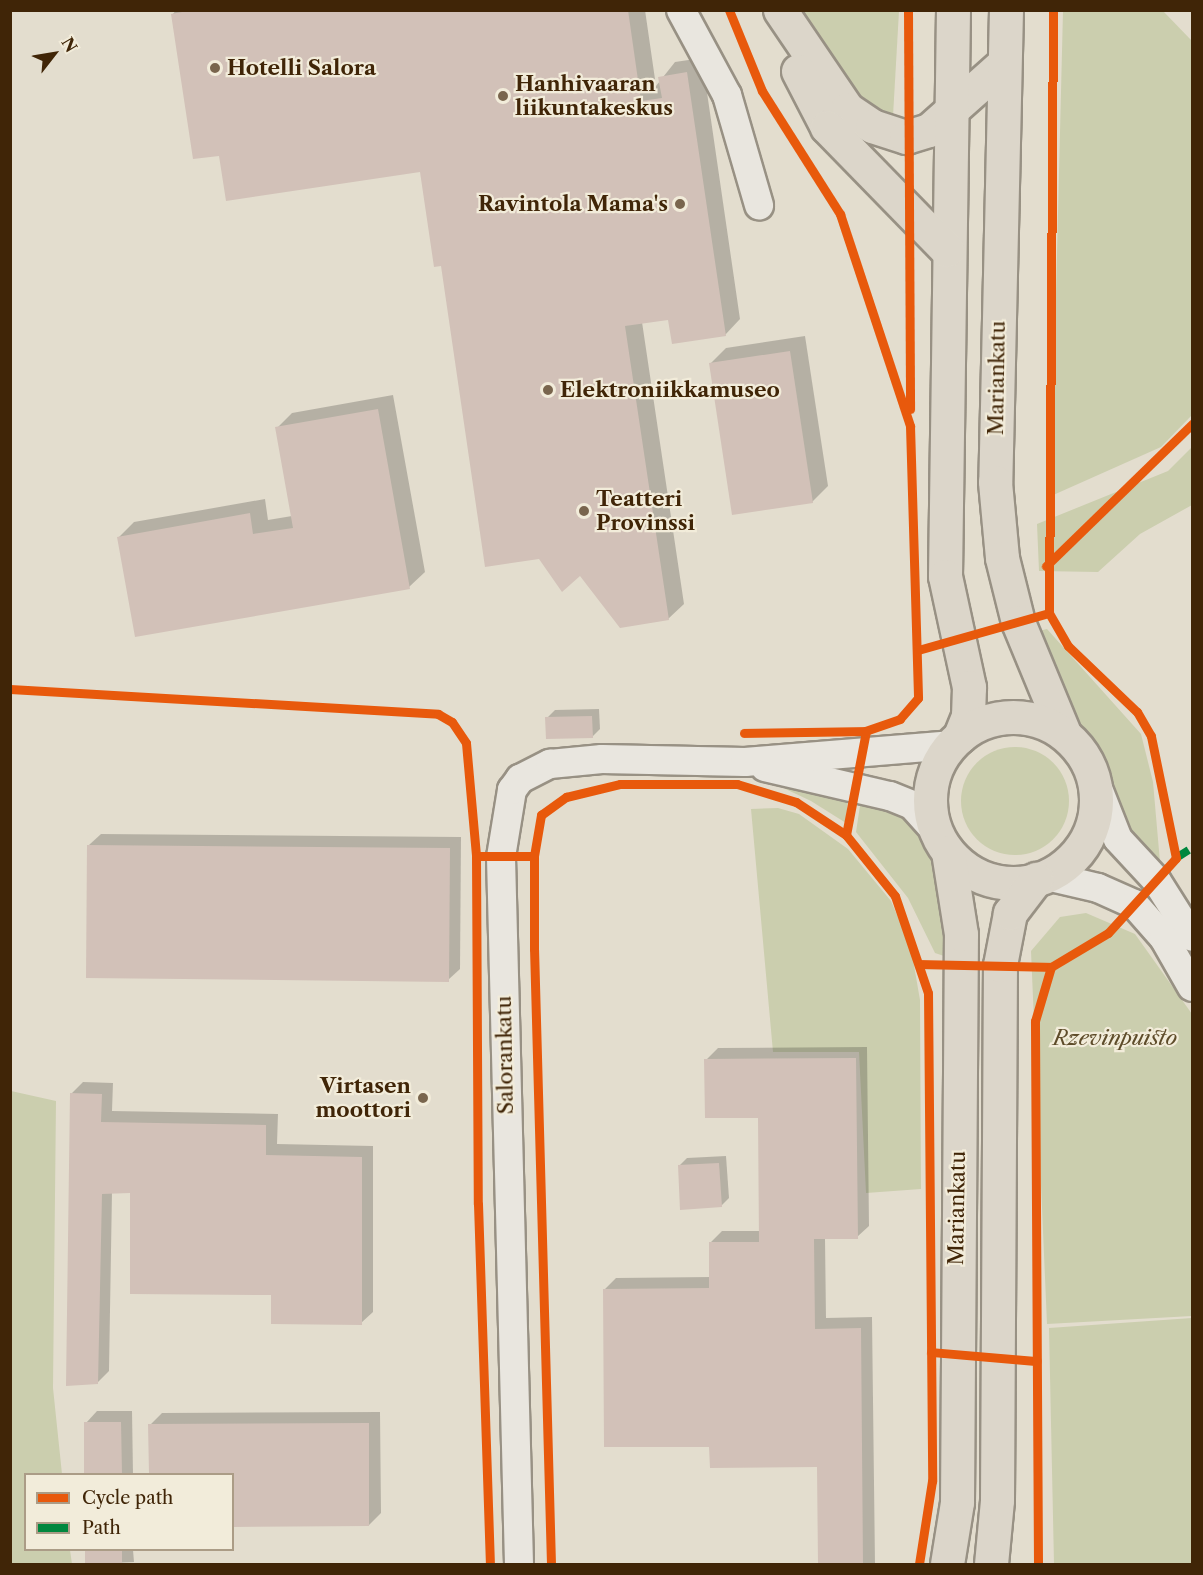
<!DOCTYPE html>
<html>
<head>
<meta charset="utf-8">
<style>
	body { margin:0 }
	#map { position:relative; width:1203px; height:1575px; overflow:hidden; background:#e3ddce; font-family:"Libre Caslon Text",serif }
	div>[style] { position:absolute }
	.green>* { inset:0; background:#cbceae }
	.round { border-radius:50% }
	.shadow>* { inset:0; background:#0003 }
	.building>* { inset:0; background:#d2c1b8 }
	.roads { filter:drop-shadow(2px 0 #989184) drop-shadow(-2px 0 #989184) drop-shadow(0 2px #989184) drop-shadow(0 -2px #989184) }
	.minor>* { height:28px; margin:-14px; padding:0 14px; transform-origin:14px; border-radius:14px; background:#e9e6df }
	.major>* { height:33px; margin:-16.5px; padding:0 16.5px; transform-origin:16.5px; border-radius:16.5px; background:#dcd6ca }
	.major>.ring { margin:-16.5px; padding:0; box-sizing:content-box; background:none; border:33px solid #dcd6ca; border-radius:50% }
	.quiet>* { height:8px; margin-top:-4px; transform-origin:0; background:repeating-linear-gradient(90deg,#00873e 0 15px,transparent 0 23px) }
	.cycleway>* { height:9px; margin:-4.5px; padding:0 4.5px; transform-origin:4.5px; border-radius:4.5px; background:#e8590c }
	.dots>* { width:16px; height:16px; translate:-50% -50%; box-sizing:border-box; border:3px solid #f2ecda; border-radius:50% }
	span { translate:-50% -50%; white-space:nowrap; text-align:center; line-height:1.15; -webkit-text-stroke:4.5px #f2ecda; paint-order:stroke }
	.poi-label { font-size:21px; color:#402507; font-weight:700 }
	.left { translate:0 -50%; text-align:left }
	.right { translate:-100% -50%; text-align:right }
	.street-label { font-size:21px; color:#402507 }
	.park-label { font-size:21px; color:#5e4c2a; font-style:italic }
	.frame { position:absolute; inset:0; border:12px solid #402507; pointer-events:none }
	.legend { position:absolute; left:24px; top:1473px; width:210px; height:78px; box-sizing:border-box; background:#f2ecda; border:2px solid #ab9c86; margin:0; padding:8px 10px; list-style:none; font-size:18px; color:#402507 }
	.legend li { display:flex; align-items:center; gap:12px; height:30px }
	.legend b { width:30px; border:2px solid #ab9c86 }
	.north { position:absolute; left:24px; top:24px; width:60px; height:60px; -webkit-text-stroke:4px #f2ecda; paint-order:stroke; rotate:59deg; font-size:16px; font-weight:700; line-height:24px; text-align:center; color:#402507 }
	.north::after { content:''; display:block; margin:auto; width:21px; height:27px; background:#402507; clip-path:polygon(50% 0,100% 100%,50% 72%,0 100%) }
</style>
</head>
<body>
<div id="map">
	<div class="green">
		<i style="clip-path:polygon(803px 11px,899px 11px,893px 116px,849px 91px)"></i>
		<i style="clip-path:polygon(1063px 11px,1163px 11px,1192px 41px,1192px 415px,1161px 447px,1051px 496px)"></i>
		<i style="clip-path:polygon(1192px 447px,1192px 505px,1140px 534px,1098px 572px,1039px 571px,1037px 524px,1168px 471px)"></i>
		<i style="clip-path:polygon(1047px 629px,1141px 734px,1153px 782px,1160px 862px,1116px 821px,1099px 762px,1064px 705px,1039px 631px)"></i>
		<i class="round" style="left:961px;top:747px;width:108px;height:108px"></i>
		<i style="clip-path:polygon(775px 784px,848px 797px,846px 823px,811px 801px)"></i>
		<i style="clip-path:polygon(861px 799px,896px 808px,926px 837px,936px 859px,950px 958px,935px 953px,908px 898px,856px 832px)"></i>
		<i style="clip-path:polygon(778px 808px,799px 814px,848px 849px,891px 901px,911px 948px,920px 1000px,921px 1189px,866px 1193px,859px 1052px,773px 1052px,751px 809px)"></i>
		<i style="clip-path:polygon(1086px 913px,1135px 934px,1192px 1014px,1192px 1316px,1047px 1324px,1031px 951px,1060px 917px)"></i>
		<i style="clip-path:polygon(11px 1091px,56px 1101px,53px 1388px,62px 1474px,26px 1474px,26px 1550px,70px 1550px,72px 1564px,11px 1564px)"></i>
		<i style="clip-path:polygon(1192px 1318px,1192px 1564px,1054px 1564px,1049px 1328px)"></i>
	</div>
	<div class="shadow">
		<i style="clip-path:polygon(176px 10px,645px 10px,656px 86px,675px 62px,702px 58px,740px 319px,725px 335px,669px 318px,642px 322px,684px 604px,668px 619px,442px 264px,421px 170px,173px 14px)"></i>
		<i style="clip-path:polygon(805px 336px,828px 486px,812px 502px,710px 364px,726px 348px)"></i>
		<i style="clip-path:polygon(393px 395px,425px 572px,409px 587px,119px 537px,134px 522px,265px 499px,268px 520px,292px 516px,277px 428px,292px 413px)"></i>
		<i style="clip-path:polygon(599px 709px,600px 729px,592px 737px,547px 718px,555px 710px)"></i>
		<i style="clip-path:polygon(101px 834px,461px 837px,460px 969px,448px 980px,89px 845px)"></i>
		<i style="clip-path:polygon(867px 1047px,869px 1226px,857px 1237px,825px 1238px,826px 1318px,872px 1317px,875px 1564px,820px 1564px,819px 1466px,711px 1445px,604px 1290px,616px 1278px,711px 1277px,710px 1243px,722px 1231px,760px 1231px,759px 1116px,706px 1060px,718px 1048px)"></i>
		<i style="clip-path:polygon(83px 1082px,113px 1083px,112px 1111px,278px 1114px,277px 1144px,373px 1146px,373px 1312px,361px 1323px,273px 1293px,132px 1192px,112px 1192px,109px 1371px,97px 1383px,71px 1094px)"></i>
		<i style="clip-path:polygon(726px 1156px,729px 1198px,721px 1206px,679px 1166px,687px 1158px)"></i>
		<i style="clip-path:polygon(97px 1411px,132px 1411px,133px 1474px,86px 1474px,86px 1423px)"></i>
		<i style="clip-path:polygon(380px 1412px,381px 1513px,369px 1525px,232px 1474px,150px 1474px,150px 1425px,162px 1413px)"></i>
		<i style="clip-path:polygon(87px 1550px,133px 1550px,134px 1562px,87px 1564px)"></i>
	</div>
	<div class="building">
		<i style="clip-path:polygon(193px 10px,628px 10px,641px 101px,662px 98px,658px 77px,687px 72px,726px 336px,672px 344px,668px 320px,625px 326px,669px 620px,620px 628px,580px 576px,562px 592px,539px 559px,485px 567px,441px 266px,434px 267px,420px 172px,226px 201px,219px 156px,193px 159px,171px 14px)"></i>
		<i style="clip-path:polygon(790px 351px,813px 503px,732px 515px,709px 363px)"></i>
		<i style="clip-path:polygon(378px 409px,410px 589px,135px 637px,117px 537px,250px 513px,253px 534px,293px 528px,275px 427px)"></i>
		<i style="clip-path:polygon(592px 716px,593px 738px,546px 739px,545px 717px)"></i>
		<i style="clip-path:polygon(87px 845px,450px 848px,449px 982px,86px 978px)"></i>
		<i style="clip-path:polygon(856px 1058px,858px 1239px,814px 1239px,815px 1329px,861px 1328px,863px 1564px,818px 1564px,817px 1467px,710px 1468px,709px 1447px,604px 1447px,603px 1289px,709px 1288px,709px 1242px,759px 1242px,758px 1118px,705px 1118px,704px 1059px)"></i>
		<i style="clip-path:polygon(70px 1093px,102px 1094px,101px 1122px,266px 1125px,266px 1155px,362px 1157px,362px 1325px,271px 1324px,271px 1295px,130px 1294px,130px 1193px,102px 1194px,98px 1384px,66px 1386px)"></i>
		<i style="clip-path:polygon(719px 1163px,722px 1207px,680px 1210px,678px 1165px)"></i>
		<i style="clip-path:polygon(84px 1422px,121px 1422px,122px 1474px,84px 1474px)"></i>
		<i style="clip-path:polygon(369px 1423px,369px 1526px,232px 1527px,232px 1474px,149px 1474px,148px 1424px)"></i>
		<i style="clip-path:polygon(85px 1550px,122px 1550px,122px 1564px,85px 1564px)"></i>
	</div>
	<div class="roads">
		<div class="minor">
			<i style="left:681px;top:10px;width:97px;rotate:61.6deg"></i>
			<i style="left:727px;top:95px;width:115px;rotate:73.8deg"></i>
			<i style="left:765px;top:767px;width:128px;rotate:13.1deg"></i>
			<i style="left:890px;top:796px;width:24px;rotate:22deg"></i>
			<i style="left:912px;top:805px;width:36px;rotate:48deg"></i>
			<i style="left:1095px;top:781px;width:62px;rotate:68.4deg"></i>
			<i style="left:1118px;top:839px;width:56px;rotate:47.2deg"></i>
			<i style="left:1156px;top:880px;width:67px;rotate:57.7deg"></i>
			<i style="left:1047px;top:876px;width:52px;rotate:13.2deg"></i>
			<i style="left:1098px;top:888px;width:39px;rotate:24deg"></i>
			<i style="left:1134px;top:904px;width:45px;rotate:48.6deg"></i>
			<i style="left:1164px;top:938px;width:56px;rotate:60.3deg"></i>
			<i style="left:519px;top:1564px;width:707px;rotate:-91.46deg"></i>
			<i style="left:501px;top:857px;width:68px;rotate:-80.7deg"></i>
			<i style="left:512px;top:790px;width:14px;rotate:-54deg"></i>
			<i style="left:520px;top:779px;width:34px;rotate:-27deg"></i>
			<i style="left:550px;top:764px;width:52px;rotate:-5.5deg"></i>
			<i style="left:602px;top:759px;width:143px;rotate:1.2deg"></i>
			<i style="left:745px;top:762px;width:206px;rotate:-4.7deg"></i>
		</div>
		<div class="major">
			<i style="left:780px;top:10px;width:120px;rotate:55.9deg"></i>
			<i style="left:847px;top:109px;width:30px;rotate:34deg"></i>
			<i style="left:872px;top:126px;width:36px;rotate:18deg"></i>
			<i style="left:906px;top:137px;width:24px;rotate:-17deg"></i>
			<i style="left:929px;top:130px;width:98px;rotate:-41.7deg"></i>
			<i style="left:953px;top:10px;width:566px;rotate:90.81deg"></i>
			<i style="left:945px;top:576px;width:114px;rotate:77.8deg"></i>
			<i style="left:969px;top:687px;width:29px;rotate:92deg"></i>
			<i style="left:968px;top:716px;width:22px;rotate:112deg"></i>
			<i style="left:1006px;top:10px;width:472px;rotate:91.3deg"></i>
			<i style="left:995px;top:482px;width:76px;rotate:84.7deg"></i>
			<i style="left:1002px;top:558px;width:66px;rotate:76deg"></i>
			<i style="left:1018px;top:622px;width:120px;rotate:67.5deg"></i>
			<i style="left:798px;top:71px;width:63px;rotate:62.6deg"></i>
			<i style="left:827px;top:127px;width:172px;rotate:45.7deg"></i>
			<i class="ring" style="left:930px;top:717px;width:133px;height:133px"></i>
			<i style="left:947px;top:1564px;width:63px;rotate:-80.8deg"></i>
			<i style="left:957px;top:1502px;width:568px;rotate:-89.6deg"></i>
			<i style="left:961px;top:934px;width:83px;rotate:-99deg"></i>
			<i style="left:991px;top:1564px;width:64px;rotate:-84.6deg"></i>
			<i style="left:997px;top:1500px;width:535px;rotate:-89.68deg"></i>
			<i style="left:1000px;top:965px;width:53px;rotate:-79.1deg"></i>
			<i style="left:1010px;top:913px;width:43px;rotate:-52.6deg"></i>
		</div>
	</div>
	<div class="quiet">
		<i style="left:1176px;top:858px;width:19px;rotate:-32deg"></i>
	</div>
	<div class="cycleway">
		<i style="left:729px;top:10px;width:87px;rotate:67.8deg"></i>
		<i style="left:762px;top:91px;width:146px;rotate:57.6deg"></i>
		<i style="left:840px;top:214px;width:223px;rotate:71.7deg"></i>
		<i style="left:910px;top:426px;width:272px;rotate:88.3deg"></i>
		<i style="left:918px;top:698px;width:28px;rotate:131deg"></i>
		<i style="left:900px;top:719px;width:36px;rotate:161deg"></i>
		<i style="left:866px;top:731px;width:106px;rotate:100.9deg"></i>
		<i style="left:846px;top:835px;width:78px;rotate:51.2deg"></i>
		<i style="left:895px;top:896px;width:102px;rotate:71.2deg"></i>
		<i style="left:928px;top:993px;width:488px;rotate:89.5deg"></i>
		<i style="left:932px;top:1481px;width:84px;rotate:98.9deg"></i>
		<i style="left:908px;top:10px;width:399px;rotate:89.7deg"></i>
		<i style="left:1046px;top:566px;width:204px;rotate:-44.2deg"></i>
		<i style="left:918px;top:650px;width:136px;rotate:-15.8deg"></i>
		<i style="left:10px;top:689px;width:429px;rotate:3.3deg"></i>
		<i style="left:438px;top:714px;width:16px;rotate:30deg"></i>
		<i style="left:452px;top:722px;width:25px;rotate:56deg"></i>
		<i style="left:466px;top:743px;width:113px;rotate:84.9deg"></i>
		<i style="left:476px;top:856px;width:58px"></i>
		<i style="left:744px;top:733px;width:122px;rotate:-0.9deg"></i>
		<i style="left:476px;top:856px;width:348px;rotate:89.7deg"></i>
		<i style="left:478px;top:1204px;width:360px;rotate:88.1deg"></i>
		<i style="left:922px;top:964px;width:129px;rotate:1.3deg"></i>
		<i style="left:931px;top:1352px;width:106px;rotate:4.9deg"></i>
		<i style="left:551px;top:1564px;width:615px;rotate:-91.58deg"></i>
		<i style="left:534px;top:949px;width:93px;rotate:-90deg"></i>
		<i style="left:534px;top:856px;width:42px;rotate:-80.3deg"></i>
		<i style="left:541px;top:815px;width:31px;rotate:-36deg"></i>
		<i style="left:566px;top:797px;width:56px;rotate:-13.5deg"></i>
		<i style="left:620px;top:784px;width:117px"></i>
		<i style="left:737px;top:784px;width:62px;rotate:17deg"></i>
		<i style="left:796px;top:802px;width:60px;rotate:33.4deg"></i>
		<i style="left:1038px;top:1564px;width:543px;rotate:-90.32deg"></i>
		<i style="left:1035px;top:1021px;width:56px;rotate:-73.5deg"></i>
		<i style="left:1051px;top:967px;width:66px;rotate:-30.8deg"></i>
		<i style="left:1108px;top:933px;width:101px;rotate:-47.8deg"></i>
		<i style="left:1176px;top:858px;width:125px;rotate:-101.6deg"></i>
		<i style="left:1151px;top:736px;width:28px;rotate:-120deg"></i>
		<i style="left:1137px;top:712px;width:95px;rotate:-136.3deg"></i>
		<i style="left:1068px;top:646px;width:38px;rotate:-120deg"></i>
		<i style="left:1049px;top:613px;width:603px;rotate:-89.62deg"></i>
	</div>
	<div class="dots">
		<i style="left:215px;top:68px;background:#79654d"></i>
		<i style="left:503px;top:96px;background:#79654d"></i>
		<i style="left:680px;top:204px;background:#79654d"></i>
		<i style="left:548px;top:390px;background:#79654d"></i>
		<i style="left:584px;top:511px;background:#79654d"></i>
		<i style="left:423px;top:1098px;background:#79654d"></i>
	</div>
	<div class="poi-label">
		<span class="left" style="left:227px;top:68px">Hotelli Salora</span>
		<span class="left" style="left:515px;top:96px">Hanhivaaran<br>liikuntakeskus</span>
		<span class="right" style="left:668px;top:204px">Ravintola Mama's</span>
		<span class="left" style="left:560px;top:390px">Elektroniikkamuseo</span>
		<span class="left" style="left:596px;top:511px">Teatteri<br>Provinssi</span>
		<span class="right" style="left:411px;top:1098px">Virtasen<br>moottori</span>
	</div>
	<div class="street-label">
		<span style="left:997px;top:378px;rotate:-89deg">Mariankatu</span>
		<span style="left:505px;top:1055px;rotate:-91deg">Salorankatu</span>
		<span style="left:957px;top:1208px;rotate:-89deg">Mariankatu</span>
	</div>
	<div class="park-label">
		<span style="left:1115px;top:1038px">Rzevinpuisto</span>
	</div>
	<div class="frame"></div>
	<ul class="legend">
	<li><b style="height:8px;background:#e8590c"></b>Cycle path</li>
	<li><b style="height:8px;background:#00873e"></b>Path</li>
	</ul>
	<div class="north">N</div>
</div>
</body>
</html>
